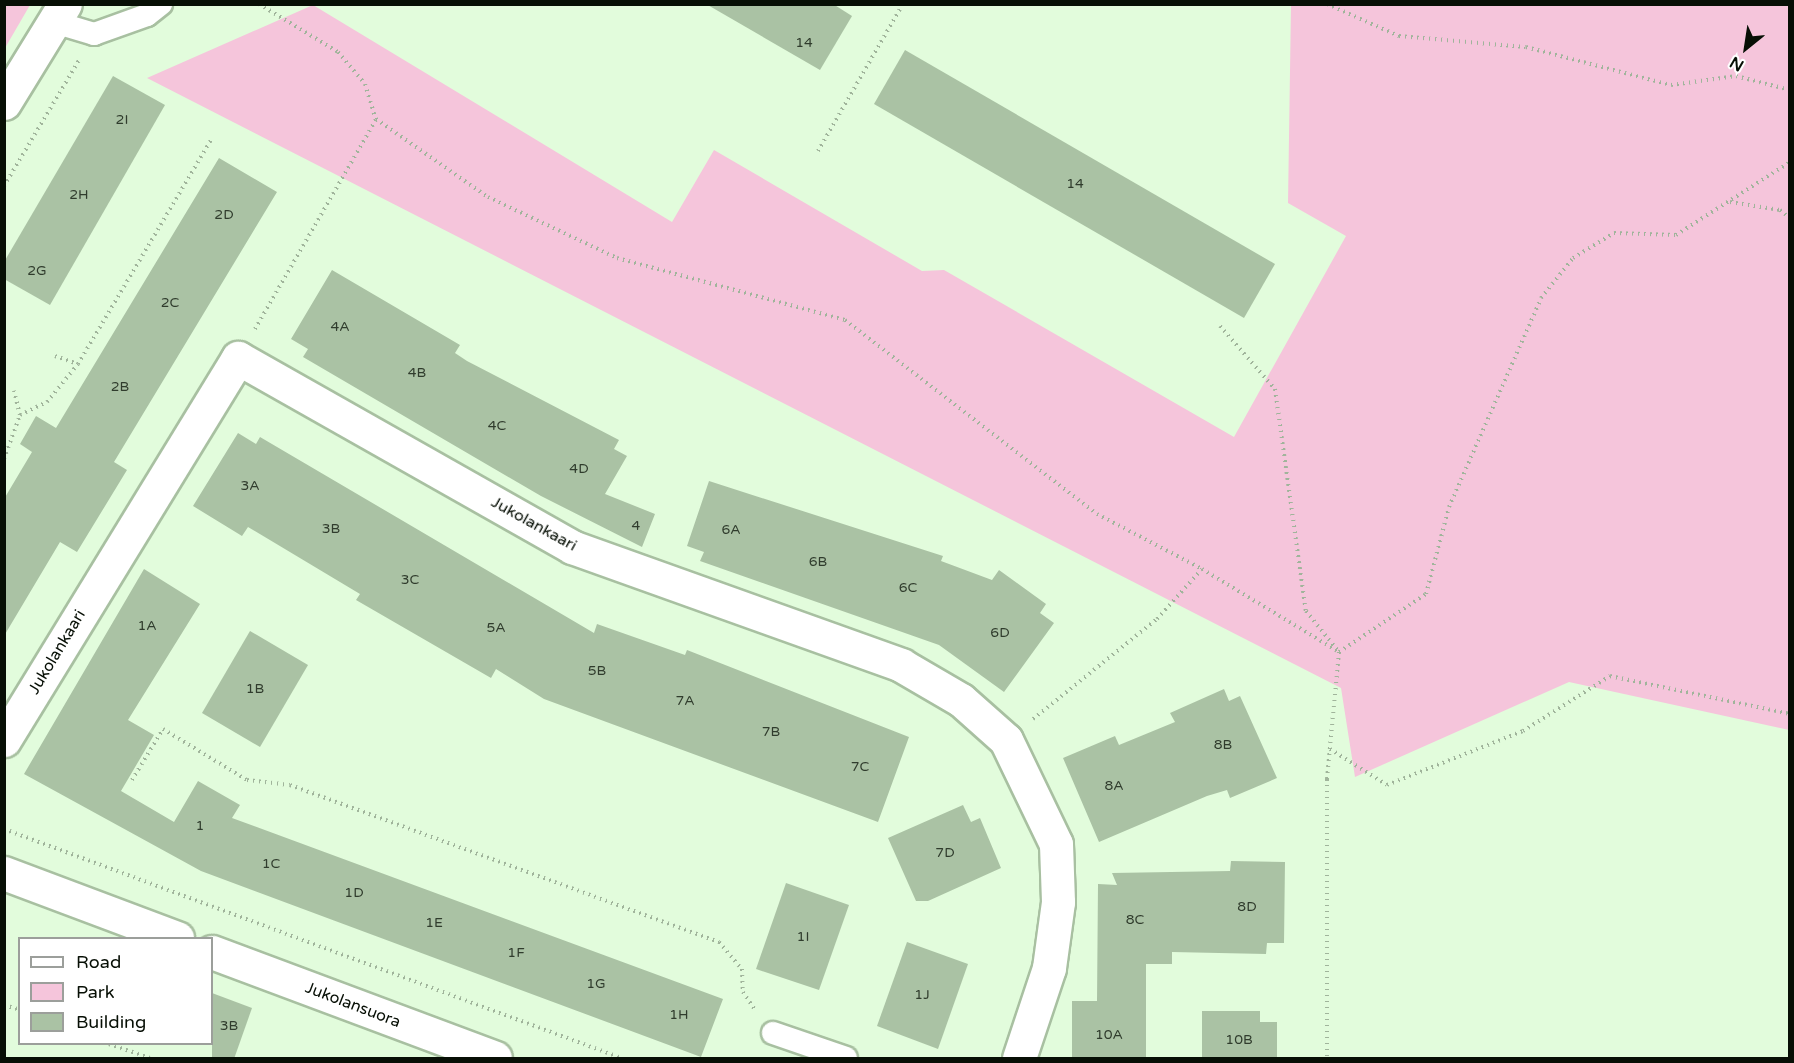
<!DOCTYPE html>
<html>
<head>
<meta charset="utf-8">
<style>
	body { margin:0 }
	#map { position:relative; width:1794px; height:1063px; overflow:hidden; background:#e2fcdc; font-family:"Varela Round",sans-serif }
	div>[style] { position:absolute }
	.green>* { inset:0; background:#f5c5db }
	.building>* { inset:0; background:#aac2a4 }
	.path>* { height:4px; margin-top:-2px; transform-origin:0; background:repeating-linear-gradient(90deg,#a0b49b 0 1.5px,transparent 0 6px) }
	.roads { filter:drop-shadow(2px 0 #a8c0a1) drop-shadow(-2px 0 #a8c0a1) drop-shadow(0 2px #a8c0a1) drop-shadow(0 -2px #a8c0a1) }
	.service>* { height:22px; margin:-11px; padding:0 11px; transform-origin:11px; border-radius:11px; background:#fff }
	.minor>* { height:33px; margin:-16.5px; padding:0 16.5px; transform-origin:16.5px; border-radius:16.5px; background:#fff }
	.tertiary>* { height:33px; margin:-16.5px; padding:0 16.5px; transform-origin:16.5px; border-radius:16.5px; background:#fff }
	span { translate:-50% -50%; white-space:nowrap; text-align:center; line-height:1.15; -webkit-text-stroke:5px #fff; paint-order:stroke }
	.number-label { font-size:14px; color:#303c2d }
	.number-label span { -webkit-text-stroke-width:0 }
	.street-label { font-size:16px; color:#070f05 }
	.frame { position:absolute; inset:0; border:6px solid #070f05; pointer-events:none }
	.legend { position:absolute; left:18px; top:937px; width:195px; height:108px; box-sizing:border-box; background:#fff; border:2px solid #9c9f9b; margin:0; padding:8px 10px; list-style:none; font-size:18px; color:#070f05 }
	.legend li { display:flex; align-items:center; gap:12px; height:30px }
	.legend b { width:30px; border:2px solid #9c9f9b }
	.north { position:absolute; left:1716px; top:18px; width:60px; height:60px; -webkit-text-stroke:4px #fff; paint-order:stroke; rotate:210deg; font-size:16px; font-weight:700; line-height:24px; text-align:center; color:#070f05 }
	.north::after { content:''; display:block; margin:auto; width:21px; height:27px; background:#070f05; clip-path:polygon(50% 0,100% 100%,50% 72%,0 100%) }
</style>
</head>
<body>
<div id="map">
	<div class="green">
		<i style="clip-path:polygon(5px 4px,30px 5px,5px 48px,4px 5px)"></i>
		<i style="clip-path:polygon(313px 5px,672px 222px,714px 150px,922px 271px,944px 270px,1234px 437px,1346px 236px,1288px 203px,1291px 5px,1789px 5px,1789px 730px,1569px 682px,1355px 777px,1341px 688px,147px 78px)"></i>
	</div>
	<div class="building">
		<i style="clip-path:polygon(706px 4px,833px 4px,852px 16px,820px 70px)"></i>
		<i style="clip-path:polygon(905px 50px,1275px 264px,1244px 318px,874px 104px)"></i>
		<i style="clip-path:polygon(113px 76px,165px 105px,50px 305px,4px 279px,4px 262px)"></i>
		<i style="clip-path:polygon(219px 158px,277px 192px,114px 462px,127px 470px,77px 552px,60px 542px,4px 636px,4px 499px,32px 452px,20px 444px,36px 416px,56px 428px)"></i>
		<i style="clip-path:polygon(332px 270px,460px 345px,455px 353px,467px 361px,619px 440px,614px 449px,627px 456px,605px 494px,655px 514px,642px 547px,541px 496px,303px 357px,308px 349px,291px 339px)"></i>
		<i style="clip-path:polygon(238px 433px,256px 444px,260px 437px,594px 633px,597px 624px,685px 655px,687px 650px,909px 737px,878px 822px,544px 699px,496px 669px,491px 678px,356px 600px,360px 594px,248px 527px,242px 536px,193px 506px)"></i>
		<i style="clip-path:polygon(709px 481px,943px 556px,941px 561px,992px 580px,999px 570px,1046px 604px,1040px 613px,1054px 623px,1004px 692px,939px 645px,700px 561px,704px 552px,687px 546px)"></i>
		<i style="clip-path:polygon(144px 569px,200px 604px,128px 720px,154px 735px,121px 791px,174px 822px,198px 781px,240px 805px,232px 818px,723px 999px,701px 1057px,201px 871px,24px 774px)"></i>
		<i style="clip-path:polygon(250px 631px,308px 665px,260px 747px,202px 713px)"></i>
		<i style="clip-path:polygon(1224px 689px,1229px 701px,1240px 696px,1277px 778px,1230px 798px,1227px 790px,1207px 796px,1099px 842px,1063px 758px,1115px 736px,1119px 745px,1175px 722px,1170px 713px)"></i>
		<i style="clip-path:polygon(963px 805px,971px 822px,980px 818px,1001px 868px,928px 901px,916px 901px,888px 838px)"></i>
		<i style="clip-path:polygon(1231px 861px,1285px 862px,1284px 943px,1267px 943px,1266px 954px,1172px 952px,1172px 964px,1146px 964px,1146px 1059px,1072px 1059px,1072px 1001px,1097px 1001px,1098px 884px,1117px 885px,1112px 873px,1230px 871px)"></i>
		<i style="clip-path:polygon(786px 883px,849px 905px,819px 990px,756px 969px)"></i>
		<i style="clip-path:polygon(907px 942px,968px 964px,938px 1049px,877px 1026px)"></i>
		<i style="clip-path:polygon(212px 993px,252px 1008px,234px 1059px,212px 1059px)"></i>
		<i style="clip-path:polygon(1202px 1011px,1260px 1011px,1260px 1022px,1277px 1022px,1277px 1059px,1202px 1059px)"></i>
	</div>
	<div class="path">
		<i style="left:259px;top:4px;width:92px;rotate:31.3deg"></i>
		<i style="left:338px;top:52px;width:42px;rotate:49.8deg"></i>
		<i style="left:365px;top:84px;width:37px;rotate:73deg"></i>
		<i style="left:376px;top:119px;width:136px;rotate:34.9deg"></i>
		<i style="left:488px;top:197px;width:143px;rotate:25.3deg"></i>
		<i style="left:617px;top:258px;width:236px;rotate:15.2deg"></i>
		<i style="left:845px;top:320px;width:318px;rotate:37.6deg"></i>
		<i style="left:1097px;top:514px;width:119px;rotate:27.6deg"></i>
		<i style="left:1202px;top:569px;width:160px;rotate:31.2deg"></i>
		<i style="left:1327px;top:4px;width:79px;rotate:24deg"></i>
		<i style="left:1399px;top:36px;width:127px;rotate:5deg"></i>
		<i style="left:1526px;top:47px;width:150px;rotate:14.7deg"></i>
		<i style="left:1671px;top:85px;width:66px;rotate:-7.9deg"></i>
		<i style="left:1736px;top:76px;width:56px;rotate:14.5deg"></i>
		<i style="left:818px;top:151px;width:170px;rotate:-60deg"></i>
		<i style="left:4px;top:186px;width:147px;rotate:-59.2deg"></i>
		<i style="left:1730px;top:202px;width:51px;rotate:9.1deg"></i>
		<i style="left:1780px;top:210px;width:13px;rotate:39deg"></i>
		<i style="left:1220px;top:326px;width:84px;rotate:48.9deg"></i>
		<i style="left:1275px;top:389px;width:224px;rotate:82.1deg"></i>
		<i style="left:1306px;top:611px;width:53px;rotate:51.2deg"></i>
		<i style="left:1339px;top:652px;width:128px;rotate:95.4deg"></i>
		<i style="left:1327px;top:779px;width:279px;rotate:90deg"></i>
		<i style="left:255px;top:329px;width:242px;rotate:-60deg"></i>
		<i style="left:55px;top:356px;width:24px;rotate:19deg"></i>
		<i style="left:20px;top:415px;width:30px;rotate:-26deg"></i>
		<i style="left:47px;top:402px;width:49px;rotate:-50.8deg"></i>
		<i style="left:78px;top:364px;width:261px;rotate:-59.3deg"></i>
		<i style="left:4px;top:459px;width:47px;rotate:-70deg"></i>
		<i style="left:20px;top:415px;width:25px;rotate:-104deg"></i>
		<i style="left:1339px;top:652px;width:105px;rotate:-33.7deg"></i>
		<i style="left:1426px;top:594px;width:90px;rotate:-75.2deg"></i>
		<i style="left:1449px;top:507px;width:228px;rotate:-66.2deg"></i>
		<i style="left:1541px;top:298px;width:51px;rotate:-51.3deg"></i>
		<i style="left:1573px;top:258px;width:48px;rotate:-31.4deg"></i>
		<i style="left:1614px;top:233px;width:62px;rotate:1.8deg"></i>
		<i style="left:1676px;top:235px;width:135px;rotate:-32.6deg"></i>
		<i style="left:1033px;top:719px;width:159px;rotate:-38.9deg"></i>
		<i style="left:1157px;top:619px;width:67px;rotate:-48deg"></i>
		<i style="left:1330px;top:749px;width:67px;rotate:32.3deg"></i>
		<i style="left:1387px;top:785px;width:146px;rotate:-21.7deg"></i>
		<i style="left:1523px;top:731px;width:103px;rotate:-32.3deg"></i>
		<i style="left:1610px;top:676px;width:184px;rotate:11.9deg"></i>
		<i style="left:132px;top:780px;width:60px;rotate:-58.7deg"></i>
		<i style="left:163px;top:729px;width:98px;rotate:31.3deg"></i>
		<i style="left:247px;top:780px;width:43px;rotate:6.6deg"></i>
		<i style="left:290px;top:785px;width:457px;rotate:20.1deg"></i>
		<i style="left:719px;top:942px;width:35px;rotate:50deg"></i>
		<i style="left:742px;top:969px;width:23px;rotate:88deg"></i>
		<i style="left:743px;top:992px;width:23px;rotate:56deg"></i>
		<i style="left:4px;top:829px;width:658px;rotate:20.36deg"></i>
		<i style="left:4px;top:1005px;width:17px;rotate:17deg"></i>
		<i style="left:109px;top:1044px;width:43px;rotate:18.9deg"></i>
	</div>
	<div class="roads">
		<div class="service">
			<i style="left:54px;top:22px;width:42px;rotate:16.7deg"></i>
			<i style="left:94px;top:34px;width:56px;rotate:-19.7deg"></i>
			<i style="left:147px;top:15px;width:18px;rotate:-38deg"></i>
			<i style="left:773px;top:1033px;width:77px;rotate:18.9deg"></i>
		</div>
		<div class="minor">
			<i style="left:4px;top:740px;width:448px;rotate:-58.5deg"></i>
			<i style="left:238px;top:358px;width:384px;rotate:29.5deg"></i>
			<i style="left:572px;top:547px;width:350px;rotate:19.7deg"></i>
			<i style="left:901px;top:665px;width:69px;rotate:30.3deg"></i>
			<i style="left:961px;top:700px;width:60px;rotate:41.6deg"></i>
			<i style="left:1006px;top:740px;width:115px;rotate:64.3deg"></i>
			<i style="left:1056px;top:844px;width:58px;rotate:88deg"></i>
			<i style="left:1058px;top:902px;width:67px;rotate:97.8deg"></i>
			<i style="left:1049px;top:968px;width:95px;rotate:108.4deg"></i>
			<i style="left:4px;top:873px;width:185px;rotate:20.6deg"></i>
			<i style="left:212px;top:952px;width:302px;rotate:20.5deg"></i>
		</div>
		<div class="tertiary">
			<i style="left:4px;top:103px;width:116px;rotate:-58.4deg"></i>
		</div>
	</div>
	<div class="number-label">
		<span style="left:804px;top:43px">14</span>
		<span style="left:122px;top:120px">2I</span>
		<span style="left:1075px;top:184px">14</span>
		<span style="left:79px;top:195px">2H</span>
		<span style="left:224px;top:215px">2D</span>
		<span style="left:37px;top:271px">2G</span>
		<span style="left:170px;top:303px">2C</span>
		<span style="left:340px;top:327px">4A</span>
		<span style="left:417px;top:373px">4B</span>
		<span style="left:120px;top:387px">2B</span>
		<span style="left:497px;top:426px">4C</span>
		<span style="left:579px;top:469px">4D</span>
		<span style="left:250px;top:486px">3A</span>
		<span style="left:636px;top:526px">4</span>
		<span style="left:331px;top:529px">3B</span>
		<span style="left:731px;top:530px">6A</span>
		<span style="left:818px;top:562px">6B</span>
		<span style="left:410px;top:580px">3C</span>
		<span style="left:908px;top:588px">6C</span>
		<span style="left:147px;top:626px">1A</span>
		<span style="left:496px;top:628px">5A</span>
		<span style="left:1000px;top:633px">6D</span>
		<span style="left:597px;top:671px">5B</span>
		<span style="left:255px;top:689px">1B</span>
		<span style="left:685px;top:701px">7A</span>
		<span style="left:771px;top:732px">7B</span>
		<span style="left:1223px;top:745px">8B</span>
		<span style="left:860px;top:767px">7C</span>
		<span style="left:1114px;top:786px">8A</span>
		<span style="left:200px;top:826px">1</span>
		<span style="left:945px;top:853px">7D</span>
		<span style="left:271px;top:864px">1C</span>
		<span style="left:354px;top:893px">1D</span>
		<span style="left:1247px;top:907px">8D</span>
		<span style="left:1135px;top:920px">8C</span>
		<span style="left:434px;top:923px">1E</span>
		<span style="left:803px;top:937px">1I</span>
		<span style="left:516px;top:953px">1F</span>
		<span style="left:596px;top:984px">1G</span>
		<span style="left:922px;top:995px">1J</span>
		<span style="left:679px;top:1015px">1H</span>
		<span style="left:229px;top:1026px">3B</span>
		<span style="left:1109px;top:1035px">10A</span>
		<span style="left:1239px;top:1040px">10B</span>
	</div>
	<div class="street-label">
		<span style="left:534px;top:524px;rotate:29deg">Jukolankaari</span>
		<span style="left:57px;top:652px;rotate:-59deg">Jukolankaari</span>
		<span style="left:353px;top:1005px;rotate:21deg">Jukolansuora</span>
	</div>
	<div class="frame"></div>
	<ul class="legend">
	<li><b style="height:8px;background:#fff"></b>Road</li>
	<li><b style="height:16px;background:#f5c5db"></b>Park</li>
	<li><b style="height:16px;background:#aac2a4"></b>Building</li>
	</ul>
	<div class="north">N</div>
</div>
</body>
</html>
